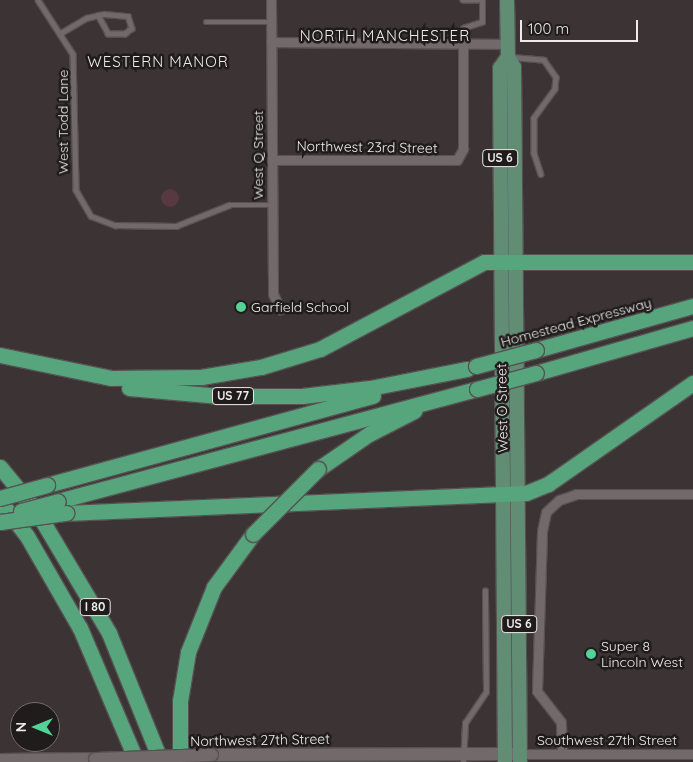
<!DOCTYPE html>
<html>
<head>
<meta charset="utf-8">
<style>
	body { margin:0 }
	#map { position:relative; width:693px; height:762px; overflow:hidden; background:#3b3334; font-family:Quicksand,sans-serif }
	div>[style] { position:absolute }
	.green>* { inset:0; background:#58393f }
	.round { border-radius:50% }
	.roads { filter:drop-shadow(1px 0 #575152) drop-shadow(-1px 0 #575152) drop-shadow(0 1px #575152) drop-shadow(0 -1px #575152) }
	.lane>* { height:4.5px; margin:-2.25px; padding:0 2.25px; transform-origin:2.25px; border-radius:2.25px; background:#72696a }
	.street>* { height:9px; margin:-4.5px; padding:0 4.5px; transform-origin:4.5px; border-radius:4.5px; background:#72696a }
	.secondary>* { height:12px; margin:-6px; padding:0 6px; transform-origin:6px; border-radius:6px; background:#72696a }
	.primary>* { height:14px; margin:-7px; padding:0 7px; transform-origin:7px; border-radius:7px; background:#628d75 }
	.highway>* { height:15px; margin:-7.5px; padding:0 7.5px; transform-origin:7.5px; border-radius:7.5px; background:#57a57d }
	.bridges { filter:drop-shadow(1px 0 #575152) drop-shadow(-1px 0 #575152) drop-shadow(0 1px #575152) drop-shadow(0 -1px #575152) }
	.secondary-bridge>* { height:12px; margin:-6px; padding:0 6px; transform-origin:6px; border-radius:6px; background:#72696a }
	.highway-bridge>* { height:15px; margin:-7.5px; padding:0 7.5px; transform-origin:7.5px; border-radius:7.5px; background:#57a57d }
	.dots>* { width:14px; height:14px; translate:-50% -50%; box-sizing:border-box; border:2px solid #201c1c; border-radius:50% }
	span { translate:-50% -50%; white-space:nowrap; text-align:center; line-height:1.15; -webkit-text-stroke:5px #201c1c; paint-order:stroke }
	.shield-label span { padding:1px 4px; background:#201c1c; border:1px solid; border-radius:4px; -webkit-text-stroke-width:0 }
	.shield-label { font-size:12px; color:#efe9ea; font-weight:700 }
	.street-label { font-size:14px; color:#efe9ea }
	.poi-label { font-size:14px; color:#efe9ea }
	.left { translate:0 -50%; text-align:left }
	.neighbourhood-label { font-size:15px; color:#efe9ea; letter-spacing:1px }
	.north { position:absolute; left:10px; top:702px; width:50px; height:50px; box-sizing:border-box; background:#201c1c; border:1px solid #736e6e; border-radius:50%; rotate:270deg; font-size:14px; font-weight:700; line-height:20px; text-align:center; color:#efe9ea }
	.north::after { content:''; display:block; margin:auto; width:18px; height:22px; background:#53d396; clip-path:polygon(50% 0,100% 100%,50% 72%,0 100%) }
	.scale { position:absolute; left:520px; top:20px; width:118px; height:22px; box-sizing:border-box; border:2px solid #efe9ea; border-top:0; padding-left:6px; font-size:15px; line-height:18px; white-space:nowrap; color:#efe9ea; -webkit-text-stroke:4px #201c1c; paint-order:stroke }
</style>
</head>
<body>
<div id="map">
	<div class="green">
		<i class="round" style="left:161px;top:189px;width:18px;height:18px"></i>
	</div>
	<div class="roads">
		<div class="lane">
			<i style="left:38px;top:0;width:64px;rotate:57.1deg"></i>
			<i style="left:73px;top:54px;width:136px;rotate:88.7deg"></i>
			<i style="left:76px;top:190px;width:30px;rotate:60deg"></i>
			<i style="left:91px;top:216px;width:26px;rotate:21deg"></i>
			<i style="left:115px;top:225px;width:61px;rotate:0.9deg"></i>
			<i style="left:176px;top:226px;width:57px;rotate:-21.6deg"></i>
			<i style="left:229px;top:205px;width:43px"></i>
			<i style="left:206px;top:22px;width:65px"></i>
			<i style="left:463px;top:28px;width:20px;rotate:-18deg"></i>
			<i style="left:482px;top:22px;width:22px;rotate:-90deg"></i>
			<i style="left:482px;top:0;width:19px;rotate:180deg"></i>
			<i style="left:61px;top:33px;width:29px;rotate:-31deg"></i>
			<i style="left:86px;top:18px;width:18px;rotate:-13deg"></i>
			<i style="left:104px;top:14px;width:24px;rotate:5deg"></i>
			<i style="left:128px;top:16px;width:13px;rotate:72deg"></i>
			<i style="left:132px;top:28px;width:9px;rotate:139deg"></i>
			<i style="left:125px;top:34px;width:17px;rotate:180deg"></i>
			<i style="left:108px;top:34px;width:21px;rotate:-119deg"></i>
			<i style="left:512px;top:57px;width:32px;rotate:5deg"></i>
			<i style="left:544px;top:60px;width:21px;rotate:55deg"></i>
			<i style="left:556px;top:77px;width:12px;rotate:95deg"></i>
			<i style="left:555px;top:89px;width:36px;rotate:126deg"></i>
			<i style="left:534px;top:118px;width:35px;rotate:90deg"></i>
			<i style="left:534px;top:153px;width:22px;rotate:72deg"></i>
			<i style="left:463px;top:762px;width:39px;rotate:-87deg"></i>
			<i style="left:465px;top:723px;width:37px;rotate:-56deg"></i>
			<i style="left:486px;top:692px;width:101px;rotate:-90.6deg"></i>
		</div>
		<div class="street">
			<i style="left:271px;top:0;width:294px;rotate:89.6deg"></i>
			<i style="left:273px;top:294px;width:17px;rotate:65deg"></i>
			<i style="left:271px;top:42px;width:237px;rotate:0.5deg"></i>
			<i style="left:272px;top:160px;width:185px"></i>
			<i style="left:457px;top:160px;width:13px;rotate:-61deg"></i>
			<i style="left:463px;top:149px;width:106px;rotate:-90deg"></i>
			<i style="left:562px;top:753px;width:31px;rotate:-92deg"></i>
			<i style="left:561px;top:722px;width:39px;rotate:-128deg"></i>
			<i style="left:537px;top:691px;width:160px;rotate:-88.2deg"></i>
			<i style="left:542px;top:531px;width:19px;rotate:-78deg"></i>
			<i style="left:546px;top:512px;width:18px;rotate:-43deg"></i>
			<i style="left:559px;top:500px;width:18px;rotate:-19deg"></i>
			<i style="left:576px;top:494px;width:117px"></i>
			<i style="left:520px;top:754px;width:173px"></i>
		</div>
		<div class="secondary">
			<i style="left:212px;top:755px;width:308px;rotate:-0.2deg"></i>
			<i style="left:0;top:760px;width:95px;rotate:-0.6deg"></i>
		</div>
		<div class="primary">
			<i style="left:507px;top:0;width:57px;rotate:89deg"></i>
			<i style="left:508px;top:57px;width:12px;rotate:59deg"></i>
			<i style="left:514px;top:67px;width:695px;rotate:89.51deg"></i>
			<i style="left:505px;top:762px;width:677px;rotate:-90.42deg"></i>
			<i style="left:500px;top:85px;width:17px;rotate:-90deg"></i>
			<i style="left:500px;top:68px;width:14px;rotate:-54deg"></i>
		</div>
		<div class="highway">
			<i style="left:536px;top:350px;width:163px;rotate:-15.7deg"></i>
			<i style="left:0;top:355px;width:113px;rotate:11.7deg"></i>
			<i style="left:111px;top:378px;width:90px;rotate:-0.6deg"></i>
			<i style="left:201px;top:377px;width:61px;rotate:-9.5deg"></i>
			<i style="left:261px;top:367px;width:62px;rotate:-17deg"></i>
			<i style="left:320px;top:349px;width:186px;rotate:-27.9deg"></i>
			<i style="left:484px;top:262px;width:209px"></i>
			<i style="left:536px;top:373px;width:163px;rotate:-16deg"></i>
			<i style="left:129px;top:388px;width:91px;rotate:5deg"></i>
			<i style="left:220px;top:396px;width:82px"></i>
			<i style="left:302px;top:396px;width:68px;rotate:-6.7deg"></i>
			<i style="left:370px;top:388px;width:99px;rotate:-11.1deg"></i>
			<i style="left:0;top:467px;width:58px;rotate:50.6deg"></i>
			<i style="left:37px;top:512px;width:141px;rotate:59.2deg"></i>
			<i style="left:109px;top:633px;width:139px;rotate:68deg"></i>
			<i style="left:318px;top:469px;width:62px;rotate:-34.5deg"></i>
			<i style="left:369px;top:434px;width:51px;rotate:-27.1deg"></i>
			<i style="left:47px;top:485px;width:338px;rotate:-15.3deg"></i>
			<i style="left:0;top:501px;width:44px;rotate:52.4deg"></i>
			<i style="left:27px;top:536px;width:106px;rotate:60.1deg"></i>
			<i style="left:80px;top:628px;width:146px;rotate:67deg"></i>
			<i style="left:58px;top:501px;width:434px;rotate:-15deg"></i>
			<i style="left:66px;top:513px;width:460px;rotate:-2.5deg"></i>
			<i style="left:526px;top:493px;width:24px;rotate:-22deg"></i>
			<i style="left:548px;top:484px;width:177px;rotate:-34.9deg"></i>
			<i style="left:180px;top:762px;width:61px;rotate:-90deg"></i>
			<i style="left:180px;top:701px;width:50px;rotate:-80.7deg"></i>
			<i style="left:188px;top:652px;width:70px;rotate:-68.2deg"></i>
			<i style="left:214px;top:587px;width:66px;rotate:-53.7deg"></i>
		</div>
	</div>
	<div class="bridges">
		<div class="secondary-bridge">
			<i style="left:95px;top:759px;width:117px;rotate:-2deg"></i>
		</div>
		<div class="highway-bridge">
			<i style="left:476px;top:366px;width:62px;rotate:-14.9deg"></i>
			<i style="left:477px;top:389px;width:61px;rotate:-15.2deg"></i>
			<i style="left:0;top:498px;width:49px;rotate:-15.5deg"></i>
			<i style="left:21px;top:511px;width:38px;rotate:-15deg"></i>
			<i style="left:0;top:522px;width:67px;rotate:-7.8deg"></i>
			<i style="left:253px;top:534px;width:92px;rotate:-45deg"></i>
		</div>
	</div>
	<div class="dots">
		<i style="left:241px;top:307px;background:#53d396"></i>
		<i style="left:591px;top:654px;background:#53d396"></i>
	</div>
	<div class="shield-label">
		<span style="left:500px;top:158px">US 6</span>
		<span style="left:233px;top:396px">US 77</span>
		<span style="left:95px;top:607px">I 80</span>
		<span style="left:519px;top:624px">US 6</span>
	</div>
	<div class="street-label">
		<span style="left:63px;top:122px;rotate:-90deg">West Todd Lane</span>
		<span style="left:367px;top:147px;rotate:1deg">Northwest 23rd Street</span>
		<span style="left:258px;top:155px;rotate:-90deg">West Q Street</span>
		<span style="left:576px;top:322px;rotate:-15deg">Homestead Expressway</span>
		<span style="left:502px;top:408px;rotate:-91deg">West O Street</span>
		<span style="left:260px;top:740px;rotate:-1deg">Northwest 27th Street</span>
		<span style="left:607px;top:740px">Southwest 27th Street</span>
	</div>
	<div class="poi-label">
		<span class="left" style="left:251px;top:307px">Garfield School</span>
		<span class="left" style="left:601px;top:654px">Super 8<br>Lincoln West</span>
	</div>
	<div class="neighbourhood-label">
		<span style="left:385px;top:36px">NORTH MANCHESTER</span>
		<span style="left:158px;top:62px">WESTERN MANOR</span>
	</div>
	<div class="north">N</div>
	<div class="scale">100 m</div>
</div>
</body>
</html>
